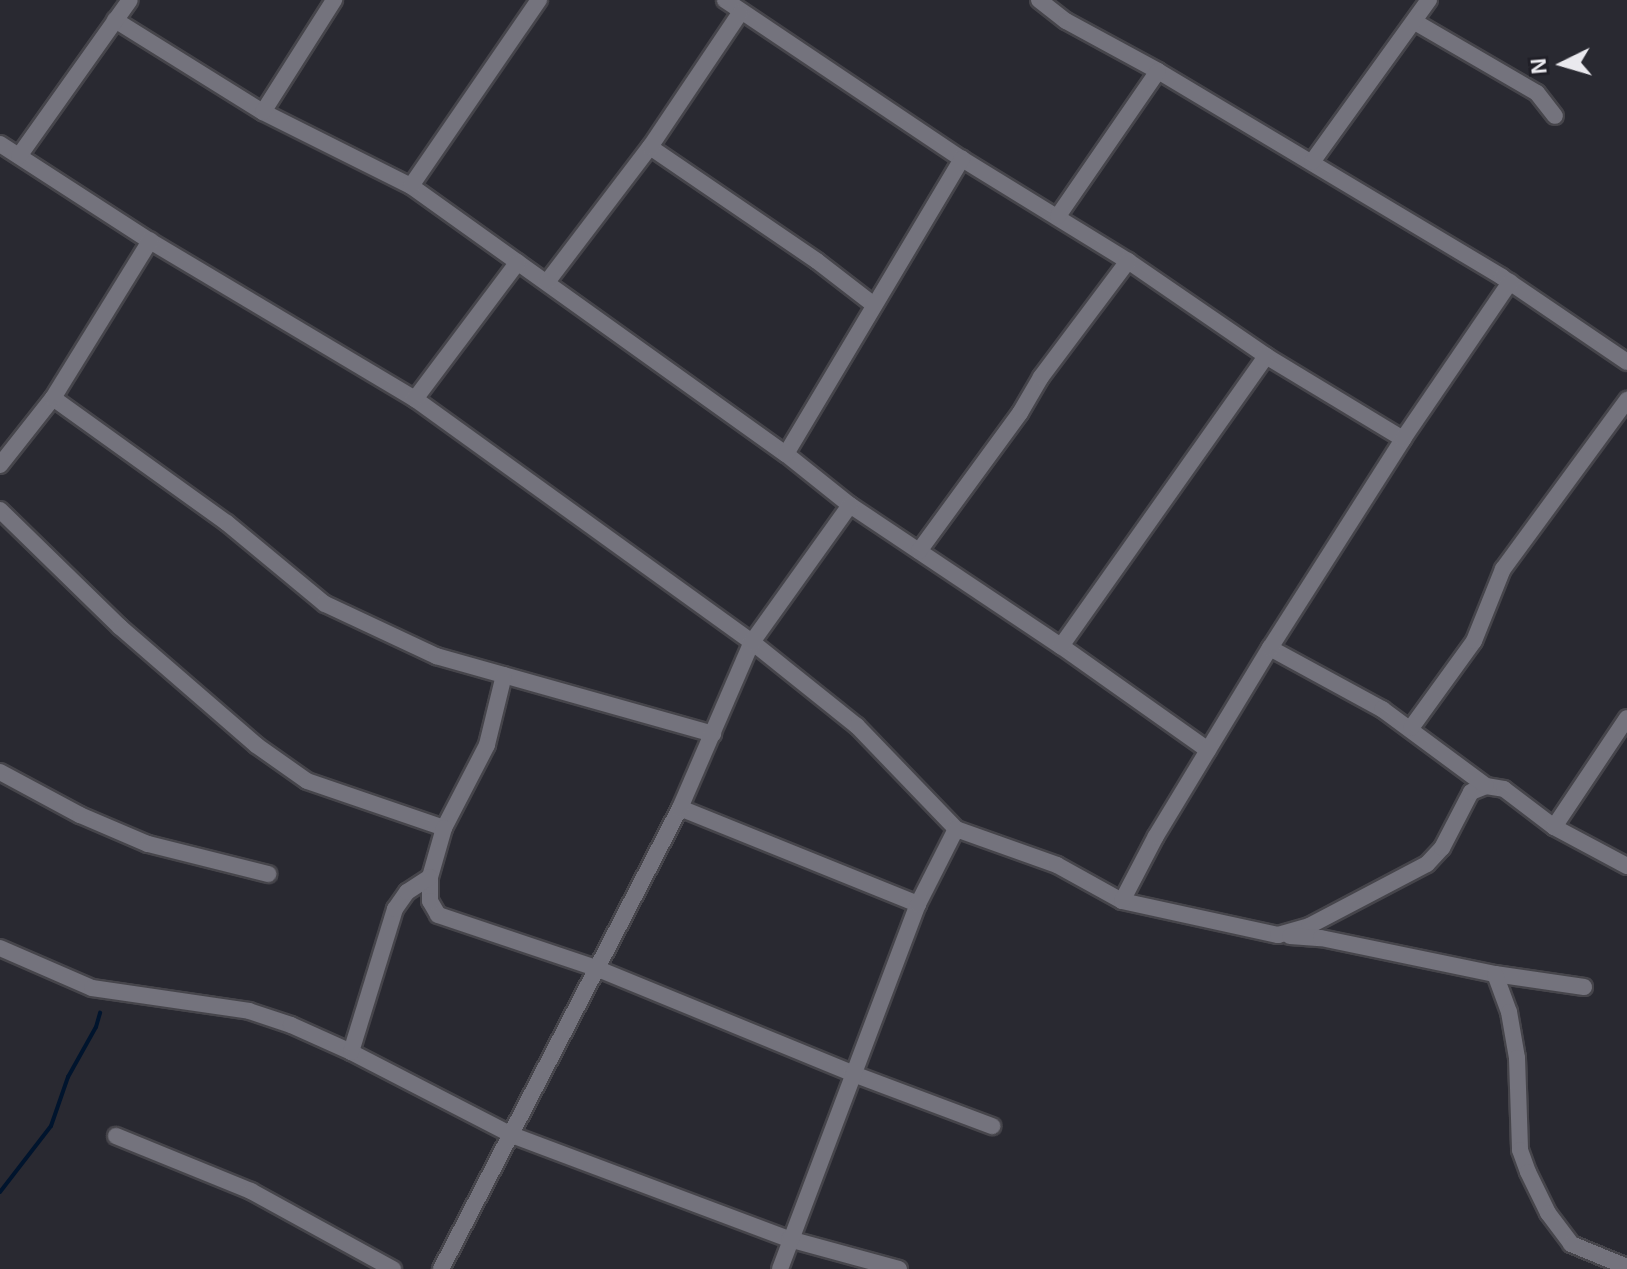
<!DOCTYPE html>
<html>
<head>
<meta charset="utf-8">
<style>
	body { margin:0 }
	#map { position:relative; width:1627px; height:1269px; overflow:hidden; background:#292931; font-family:Arial,sans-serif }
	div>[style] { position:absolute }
	.stream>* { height:4px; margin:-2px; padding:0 2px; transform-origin:2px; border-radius:2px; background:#00142d }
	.roads { filter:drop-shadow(2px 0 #46454b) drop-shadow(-2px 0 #46454b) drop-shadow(0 2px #46454b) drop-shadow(0 -2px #46454b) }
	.minor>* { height:16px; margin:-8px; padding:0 8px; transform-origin:8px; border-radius:8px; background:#74737d }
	span { translate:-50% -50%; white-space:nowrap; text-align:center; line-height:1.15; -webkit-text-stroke:7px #201f27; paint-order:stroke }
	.north { position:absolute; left:1523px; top:24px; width:80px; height:80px; -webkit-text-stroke:6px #201f27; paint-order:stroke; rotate:265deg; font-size:22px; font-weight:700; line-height:32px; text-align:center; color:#eae9ee }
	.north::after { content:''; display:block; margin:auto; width:28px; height:36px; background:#eae9ee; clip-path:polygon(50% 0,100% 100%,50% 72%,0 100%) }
</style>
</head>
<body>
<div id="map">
	<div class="stream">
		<i style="left:0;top:1192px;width:83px;rotate:-52.3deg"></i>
		<i style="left:51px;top:1126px;width:52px;rotate:-70.9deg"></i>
		<i style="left:68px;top:1077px;width:57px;rotate:-60.8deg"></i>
		<i style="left:96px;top:1027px;width:15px;rotate:-74deg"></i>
	</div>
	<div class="roads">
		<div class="minor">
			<i style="left:725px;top:0;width:285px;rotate:33.9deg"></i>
			<i style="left:962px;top:159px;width:195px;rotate:31.6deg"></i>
			<i style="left:1128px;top:261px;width:168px;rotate:34.5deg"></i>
			<i style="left:1266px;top:356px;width:160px;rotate:31.2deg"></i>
			<i style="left:1039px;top:0;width:34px;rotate:38deg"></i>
			<i style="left:1066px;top:21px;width:105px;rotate:28.5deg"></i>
			<i style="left:1158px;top:71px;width:401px;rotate:30.9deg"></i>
			<i style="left:1502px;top:277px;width:151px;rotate:34.2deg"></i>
			<i style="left:115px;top:20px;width:174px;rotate:31.9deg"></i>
			<i style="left:263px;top:112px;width:165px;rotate:26.6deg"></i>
			<i style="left:411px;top:186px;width:461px;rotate:35.6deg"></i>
			<i style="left:786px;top:454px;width:82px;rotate:38.6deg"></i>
			<i style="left:850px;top:505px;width:254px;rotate:33.8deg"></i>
			<i style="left:1061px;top:646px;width:180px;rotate:35.3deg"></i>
			<i style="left:1415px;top:22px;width:141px;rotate:30.2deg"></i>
			<i style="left:1537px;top:93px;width:29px;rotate:52deg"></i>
			<i style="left:263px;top:112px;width:133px;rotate:-57.6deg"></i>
			<i style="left:0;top:144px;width:179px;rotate:32.9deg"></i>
			<i style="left:150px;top:241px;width:309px;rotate:30.8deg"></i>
			<i style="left:415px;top:399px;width:415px;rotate:35.8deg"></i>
			<i style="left:752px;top:642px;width:134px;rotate:38.7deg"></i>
			<i style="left:857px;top:726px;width:143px;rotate:46.1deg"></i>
			<i style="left:956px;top:829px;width:107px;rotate:19.6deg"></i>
			<i style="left:1057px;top:865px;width:74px;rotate:29deg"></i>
			<i style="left:1122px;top:901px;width:160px;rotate:12.3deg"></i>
			<i style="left:1278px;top:935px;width:32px;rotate:-16deg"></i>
			<i style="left:1309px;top:926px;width:133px;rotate:-27.7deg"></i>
			<i style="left:1427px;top:864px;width:22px;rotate:-47deg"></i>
			<i style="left:1442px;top:848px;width:63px;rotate:-62.6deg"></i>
			<i style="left:1471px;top:792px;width:16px;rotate:-22deg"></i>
			<i style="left:1486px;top:786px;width:18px;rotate:9deg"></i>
			<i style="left:1504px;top:789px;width:63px;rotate:37.2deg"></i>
			<i style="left:1554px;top:827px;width:83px;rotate:28.1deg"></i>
			<i style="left:650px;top:147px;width:202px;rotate:34.3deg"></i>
			<i style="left:817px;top:261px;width:72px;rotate:37.7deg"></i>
			<i style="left:19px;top:156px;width:191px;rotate:-54.6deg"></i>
			<i style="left:1312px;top:162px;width:200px;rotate:-54.2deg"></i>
			<i style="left:411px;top:186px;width:226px;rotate:-55.5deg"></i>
			<i style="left:1058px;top:216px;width:176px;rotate:-55.4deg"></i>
			<i style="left:547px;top:282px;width:170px;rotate:-52.7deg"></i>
			<i style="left:650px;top:147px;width:161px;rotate:-56.1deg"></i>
			<i style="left:53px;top:398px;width:214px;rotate:35.7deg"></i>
			<i style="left:227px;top:523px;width:127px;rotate:39.6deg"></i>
			<i style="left:325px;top:604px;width:123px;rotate:25.1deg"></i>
			<i style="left:436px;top:656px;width:288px;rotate:15.7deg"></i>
			<i style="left:415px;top:399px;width:171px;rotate:-53.1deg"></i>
			<i style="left:786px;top:454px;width:344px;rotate:-59.2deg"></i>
			<i style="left:0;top:465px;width:85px;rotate:-51.7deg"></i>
			<i style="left:53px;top:398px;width:185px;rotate:-58.3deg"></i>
			<i style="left:0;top:510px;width:168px;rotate:44.3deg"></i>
			<i style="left:120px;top:627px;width:180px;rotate:40.9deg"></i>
			<i style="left:256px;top:745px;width:62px;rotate:35.2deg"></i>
			<i style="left:307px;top:781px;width:145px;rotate:18.9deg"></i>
			<i style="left:919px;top:551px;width:171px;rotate:-53.8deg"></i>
			<i style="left:1020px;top:413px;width:42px;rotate:-59.7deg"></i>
			<i style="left:1041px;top:377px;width:145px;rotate:-53.1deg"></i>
			<i style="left:1061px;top:646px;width:355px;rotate:-54.7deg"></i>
			<i style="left:1270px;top:648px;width:128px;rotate:28.6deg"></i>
			<i style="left:1382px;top:709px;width:129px;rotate:36.5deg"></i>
			<i style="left:504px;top:675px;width:72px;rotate:103.7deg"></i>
			<i style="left:487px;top:745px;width:93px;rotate:117.4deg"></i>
			<i style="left:444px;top:828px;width:51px;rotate:105.9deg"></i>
			<i style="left:430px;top:877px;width:24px;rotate:90deg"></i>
			<i style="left:430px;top:901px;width:16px;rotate:60deg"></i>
			<i style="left:438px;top:915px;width:169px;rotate:18.6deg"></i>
			<i style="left:598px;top:969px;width:274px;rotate:22.3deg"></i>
			<i style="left:851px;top:1073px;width:151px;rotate:20.6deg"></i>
			<i style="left:1411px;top:728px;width:107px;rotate:-54.1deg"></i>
			<i style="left:1474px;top:641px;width:78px;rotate:-68.1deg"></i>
			<i style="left:1503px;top:569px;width:210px;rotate:-53.7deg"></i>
			<i style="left:0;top:772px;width:91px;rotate:28.3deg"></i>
			<i style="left:80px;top:815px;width:74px;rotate:23.1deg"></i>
			<i style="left:148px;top:844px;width:124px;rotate:14deg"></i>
			<i style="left:680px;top:808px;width:257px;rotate:22deg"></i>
			<i style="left:1554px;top:827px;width:131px;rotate:-56.2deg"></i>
			<i style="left:1122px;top:901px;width:73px;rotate:-62.4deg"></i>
			<i style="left:1156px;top:836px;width:220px;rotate:-58.8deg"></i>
			<i style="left:1270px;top:648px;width:248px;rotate:-57.5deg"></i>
			<i style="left:1403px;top:439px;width:190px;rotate:-55.7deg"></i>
			<i style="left:1290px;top:936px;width:31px;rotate:4deg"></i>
			<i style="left:1321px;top:938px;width:178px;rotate:11.7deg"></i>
			<i style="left:1495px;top:974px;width:90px;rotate:8.3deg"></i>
			<i style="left:0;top:948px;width:100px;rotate:23.5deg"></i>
			<i style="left:92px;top:988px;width:159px;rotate:8.3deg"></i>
			<i style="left:249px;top:1011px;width:44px;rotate:18.4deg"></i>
			<i style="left:291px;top:1025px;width:66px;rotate:24.2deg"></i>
			<i style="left:351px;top:1052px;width:181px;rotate:27.3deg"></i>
			<i style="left:512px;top:1135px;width:296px;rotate:20.6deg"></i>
			<i style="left:789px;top:1239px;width:114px;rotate:15.3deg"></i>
			<i style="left:1495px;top:974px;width:40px;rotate:69.8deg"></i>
			<i style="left:1509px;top:1012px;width:47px;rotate:80.1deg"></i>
			<i style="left:1517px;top:1058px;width:92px;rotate:88.1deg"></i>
			<i style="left:1520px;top:1150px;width:23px;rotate:70deg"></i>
			<i style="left:1528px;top:1172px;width:46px;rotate:64deg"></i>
			<i style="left:1548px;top:1213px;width:39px;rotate:53deg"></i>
			<i style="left:1571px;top:1244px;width:61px;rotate:22.3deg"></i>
			<i style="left:351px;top:1052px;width:150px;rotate:-72.9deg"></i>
			<i style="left:395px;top:909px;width:21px;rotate:-55deg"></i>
			<i style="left:407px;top:892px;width:27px;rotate:-33deg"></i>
			<i style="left:116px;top:1136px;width:146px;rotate:22.2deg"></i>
			<i style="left:251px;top:1191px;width:162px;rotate:28.8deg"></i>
			<i style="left:441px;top:1269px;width:519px;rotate:-62.6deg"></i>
			<i style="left:680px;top:808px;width:181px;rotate:-66.6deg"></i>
			<i style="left:752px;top:642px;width:168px;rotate:-54.4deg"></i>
			<i style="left:780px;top:1269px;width:390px;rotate:-69.3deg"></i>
			<i style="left:918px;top:904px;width:84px;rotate:-63.1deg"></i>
		</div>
	</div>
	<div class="north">N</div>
</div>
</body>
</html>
